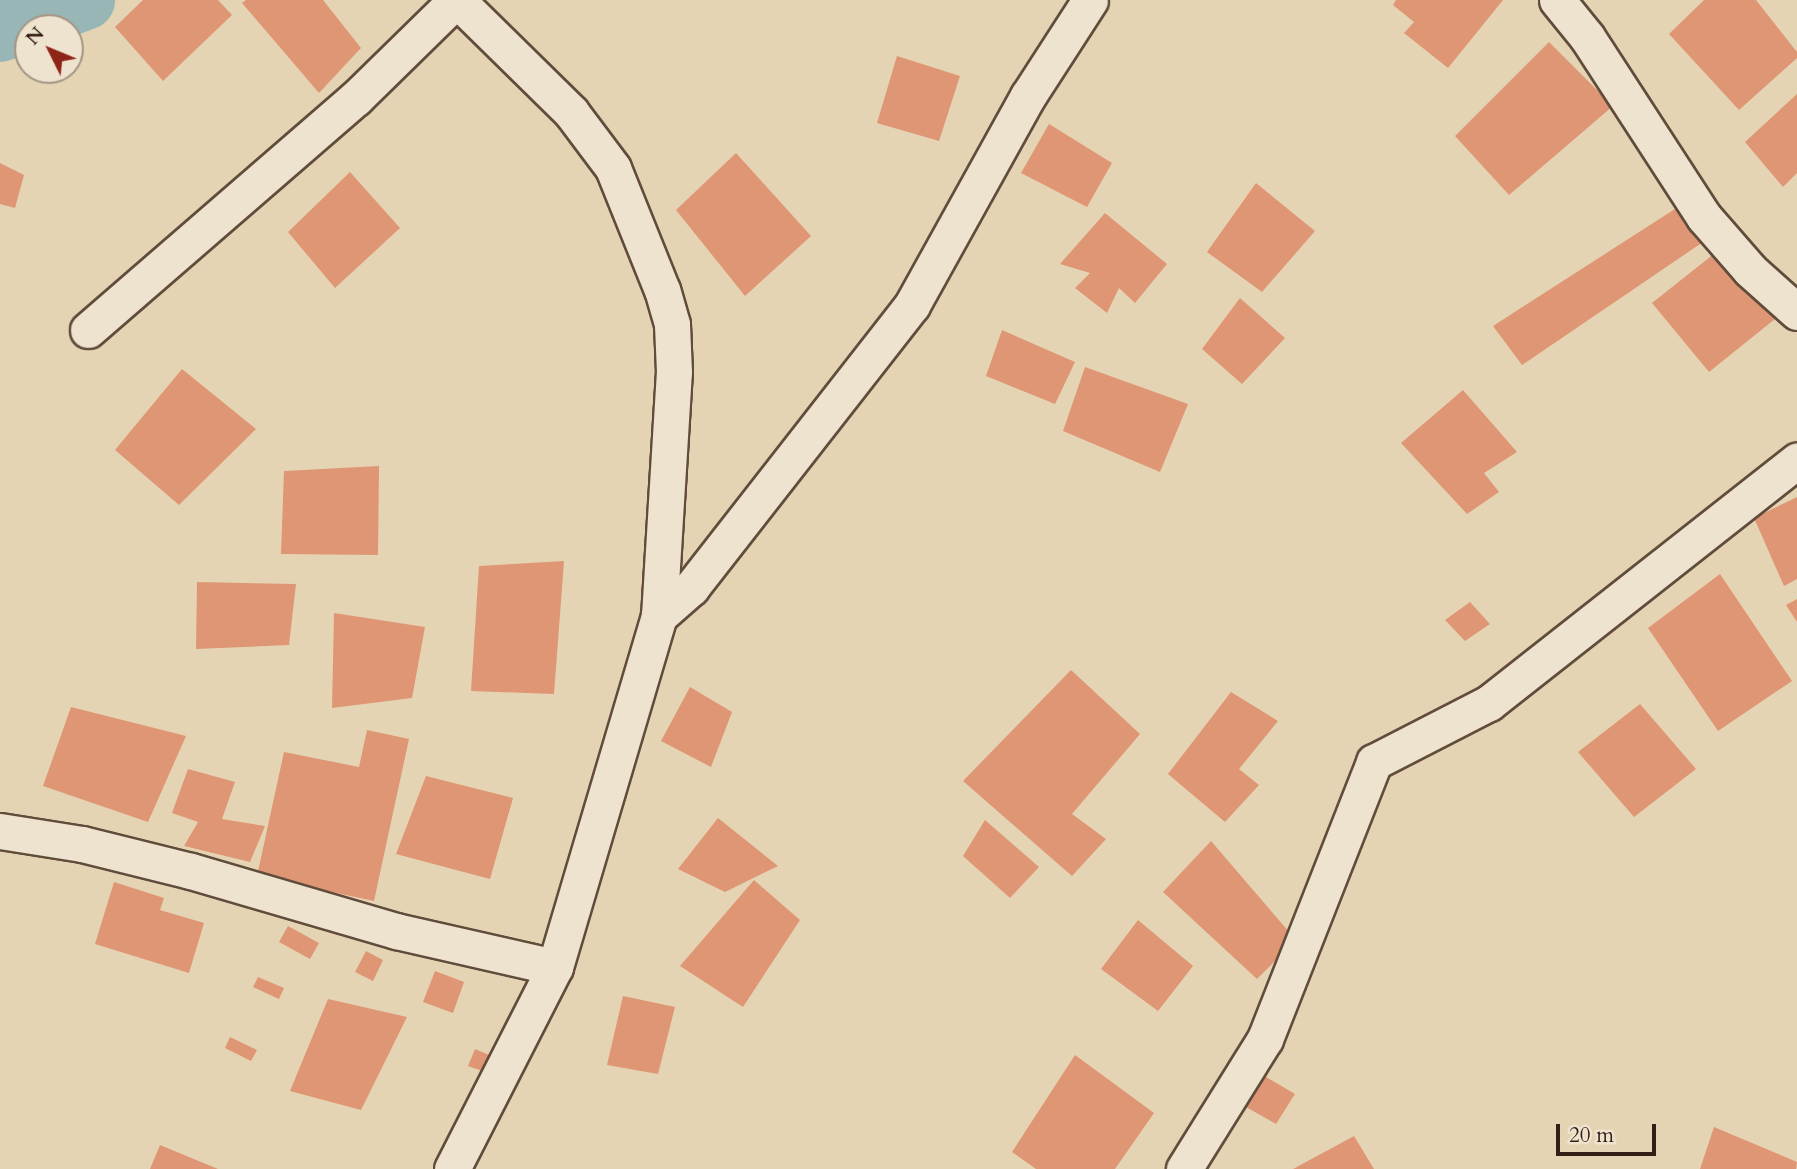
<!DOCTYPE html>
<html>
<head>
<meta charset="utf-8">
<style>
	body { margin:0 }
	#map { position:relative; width:1797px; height:1169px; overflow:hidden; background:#e5d4b3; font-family:Cardo,serif }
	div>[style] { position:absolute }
	.river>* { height:60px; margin:-30px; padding:0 30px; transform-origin:30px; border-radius:30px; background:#99b6b6 }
	.building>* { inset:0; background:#df9674 }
	.roads { filter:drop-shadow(2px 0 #614c3c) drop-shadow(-2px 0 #614c3c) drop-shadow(0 2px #614c3c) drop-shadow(0 -2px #614c3c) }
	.street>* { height:35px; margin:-17.5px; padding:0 17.5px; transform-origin:17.5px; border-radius:17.5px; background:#eee3ce }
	span { translate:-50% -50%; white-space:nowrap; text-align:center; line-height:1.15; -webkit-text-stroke:5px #eee3ce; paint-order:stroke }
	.north { position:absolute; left:14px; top:14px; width:70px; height:70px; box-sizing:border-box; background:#eee3ce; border:2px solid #a49484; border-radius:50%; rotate:313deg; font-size:19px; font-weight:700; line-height:28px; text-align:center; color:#351e15 }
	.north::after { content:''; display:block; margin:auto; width:24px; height:32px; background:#8f2418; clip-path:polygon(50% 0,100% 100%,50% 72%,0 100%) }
	.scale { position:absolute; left:1556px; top:1124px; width:100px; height:32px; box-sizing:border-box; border:4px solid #351e15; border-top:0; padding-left:9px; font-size:21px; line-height:24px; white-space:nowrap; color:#351e15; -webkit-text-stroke:5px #eee3ce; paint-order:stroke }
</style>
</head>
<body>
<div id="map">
	<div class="river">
		<i style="left:0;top:32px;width:91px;rotate:-20.6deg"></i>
	</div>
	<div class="building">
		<i style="clip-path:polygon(143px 0,218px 0,232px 15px,163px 81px,115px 27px)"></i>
		<i style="clip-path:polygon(246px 0,323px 0,361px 48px,319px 93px,242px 3px)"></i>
		<i style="clip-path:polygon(1396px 0,1503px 0,1448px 68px,1404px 33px,1414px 22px,1393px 5px)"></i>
		<i style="clip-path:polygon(1704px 0,1756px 0,1797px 52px,1797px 58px,1739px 110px,1669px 34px)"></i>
		<i style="clip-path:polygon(1549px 42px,1613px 106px,1509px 195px,1455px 136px)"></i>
		<i style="clip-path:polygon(897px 56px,960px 76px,939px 141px,877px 123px)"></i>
		<i style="clip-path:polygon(1797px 94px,1797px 173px,1783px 187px,1745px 142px)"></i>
		<i style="clip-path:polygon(1049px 124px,1112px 163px,1087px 207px,1021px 173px)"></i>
		<i style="clip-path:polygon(736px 153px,811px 236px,745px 296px,676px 210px)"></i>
		<i style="clip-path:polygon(0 163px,24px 175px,15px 208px,0 204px)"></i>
		<i style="clip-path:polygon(350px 172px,400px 228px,335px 288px,288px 232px)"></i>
		<i style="clip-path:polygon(1256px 183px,1315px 231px,1262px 292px,1207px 252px)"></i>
		<i style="clip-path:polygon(1678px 207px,1706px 240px,1522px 365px,1493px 326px)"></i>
		<i style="clip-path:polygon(1105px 213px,1167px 264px,1135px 303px,1119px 288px,1107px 313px,1075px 288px,1090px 273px,1060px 264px)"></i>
		<i style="clip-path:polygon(1715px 253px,1775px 319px,1709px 372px,1652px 303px)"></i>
		<i style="clip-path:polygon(1240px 298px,1285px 338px,1242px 384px,1202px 349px)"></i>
		<i style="clip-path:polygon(1002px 330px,1075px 362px,1055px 404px,986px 376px)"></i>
		<i style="clip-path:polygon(1085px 367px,1188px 404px,1160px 472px,1063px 431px)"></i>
		<i style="clip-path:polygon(182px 369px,256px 429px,179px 505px,115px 450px)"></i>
		<i style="clip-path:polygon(1463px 390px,1517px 452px,1484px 473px,1499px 492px,1467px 514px,1401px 443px)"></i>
		<i style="clip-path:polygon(379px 466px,378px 555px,281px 554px,284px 471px)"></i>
		<i style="clip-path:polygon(1797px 497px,1797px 579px,1784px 586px,1754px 518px)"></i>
		<i style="clip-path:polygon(564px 561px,554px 694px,471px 691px,479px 566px)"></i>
		<i style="clip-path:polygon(1720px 574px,1792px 681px,1718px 731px,1648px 628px)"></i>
		<i style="clip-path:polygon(197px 582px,296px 584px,289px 645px,196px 649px)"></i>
		<i style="clip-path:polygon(1797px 599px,1797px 622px,1786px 605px)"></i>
		<i style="clip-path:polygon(1470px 602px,1490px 624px,1465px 641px,1445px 620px)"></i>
		<i style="clip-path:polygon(334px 613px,425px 627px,412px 698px,332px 708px)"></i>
		<i style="clip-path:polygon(1071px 670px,1140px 734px,1072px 814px,1106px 839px,1072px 876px,963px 781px)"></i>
		<i style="clip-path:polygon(690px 687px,732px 712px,711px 767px,661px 741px)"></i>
		<i style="clip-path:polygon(1231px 692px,1278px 721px,1239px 769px,1259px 785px,1225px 822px,1168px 774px)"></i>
		<i style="clip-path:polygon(1640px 704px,1696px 769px,1634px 817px,1578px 752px)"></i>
		<i style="clip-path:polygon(71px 707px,186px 736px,148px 822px,43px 786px)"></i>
		<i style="clip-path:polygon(367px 730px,409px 739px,374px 901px,257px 876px,284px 752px,359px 767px)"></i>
		<i style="clip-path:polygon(188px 769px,235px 782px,222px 819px,265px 826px,250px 862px,184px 846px,198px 822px,172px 813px)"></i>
		<i style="clip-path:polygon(426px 776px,513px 798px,490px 879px,396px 854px)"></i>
		<i style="clip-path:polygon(718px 818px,778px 866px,725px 892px,678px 869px)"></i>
		<i style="clip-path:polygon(985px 820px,1039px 867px,1010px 898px,963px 856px)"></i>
		<i style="clip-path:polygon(1211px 841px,1296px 940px,1257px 979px,1163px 892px)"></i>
		<i style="clip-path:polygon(754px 880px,800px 920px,743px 1007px,680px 966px)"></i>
		<i style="clip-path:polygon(114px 882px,164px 898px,160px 910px,204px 923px,189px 973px,95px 944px)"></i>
		<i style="clip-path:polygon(1138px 920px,1193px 966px,1158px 1011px,1101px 969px)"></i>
		<i style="clip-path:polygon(288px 926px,319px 943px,310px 959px,279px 942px)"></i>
		<i style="clip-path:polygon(366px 951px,383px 960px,373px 981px,355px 972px)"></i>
		<i style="clip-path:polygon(435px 971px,464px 982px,453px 1013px,423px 1002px)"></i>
		<i style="clip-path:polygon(258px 977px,284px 988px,279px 999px,253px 987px)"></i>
		<i style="clip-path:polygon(623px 996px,675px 1007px,658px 1074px,607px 1065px)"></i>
		<i style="clip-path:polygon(328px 999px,407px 1017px,361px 1110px,290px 1091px)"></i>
		<i style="clip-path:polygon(230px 1037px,257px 1050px,251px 1061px,225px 1048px)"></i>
		<i style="clip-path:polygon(475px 1049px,494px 1057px,488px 1073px,468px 1066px)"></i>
		<i style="clip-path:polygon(1075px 1055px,1154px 1113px,1115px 1169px,1036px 1169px,1012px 1152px)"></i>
		<i style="clip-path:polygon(1261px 1074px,1295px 1094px,1276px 1124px,1239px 1103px)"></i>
		<i style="clip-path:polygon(1714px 1127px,1797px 1162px,1796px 1169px,1700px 1169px)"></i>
		<i style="clip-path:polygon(1354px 1136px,1374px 1169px,1293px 1169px)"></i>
		<i style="clip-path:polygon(160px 1145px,218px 1169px,150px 1169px)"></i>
	</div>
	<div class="roads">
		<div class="street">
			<i style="left:1557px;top:0;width:48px;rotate:51deg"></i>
			<i style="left:1587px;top:37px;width:215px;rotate:57deg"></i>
			<i style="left:1704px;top:217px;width:70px;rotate:49deg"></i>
			<i style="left:1750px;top:270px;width:63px;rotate:41.8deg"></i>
			<i style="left:88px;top:330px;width:354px;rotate:-40.9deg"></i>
			<i style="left:356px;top:98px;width:140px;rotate:-44.4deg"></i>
			<i style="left:659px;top:616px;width:43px;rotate:-41.2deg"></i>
			<i style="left:691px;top:588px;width:359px;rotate:-52deg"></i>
			<i style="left:912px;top:305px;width:239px;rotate:-61deg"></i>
			<i style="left:1028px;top:96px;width:114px;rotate:-57.1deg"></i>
			<i style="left:0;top:831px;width:83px;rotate:9deg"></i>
			<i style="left:82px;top:844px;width:112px;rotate:13.9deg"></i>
			<i style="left:191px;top:871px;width:214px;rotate:16.3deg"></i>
			<i style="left:396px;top:931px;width:163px;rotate:12.8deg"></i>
			<i style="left:452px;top:1169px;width:227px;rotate:-63deg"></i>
			<i style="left:555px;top:967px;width:366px;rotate:-73.5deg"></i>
			<i style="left:659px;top:616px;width:244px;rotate:-86.5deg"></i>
			<i style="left:674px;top:372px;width:48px;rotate:-92.4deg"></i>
			<i style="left:672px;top:324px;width:35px;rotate:-106deg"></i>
			<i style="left:662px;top:290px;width:131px;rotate:-111.9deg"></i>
			<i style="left:613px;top:168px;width:70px;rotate:-126.9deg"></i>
			<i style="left:571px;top:112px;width:160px;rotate:-135.5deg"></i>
			<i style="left:1184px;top:1169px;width:153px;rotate:-58.1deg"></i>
			<i style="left:1265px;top:1039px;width:298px;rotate:-68.5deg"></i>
			<i style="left:1374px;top:762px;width:129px;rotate:-27.2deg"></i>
			<i style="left:1489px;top:703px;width:392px;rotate:-38.2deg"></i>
		</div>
	</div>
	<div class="north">N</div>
	<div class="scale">20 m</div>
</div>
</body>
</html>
